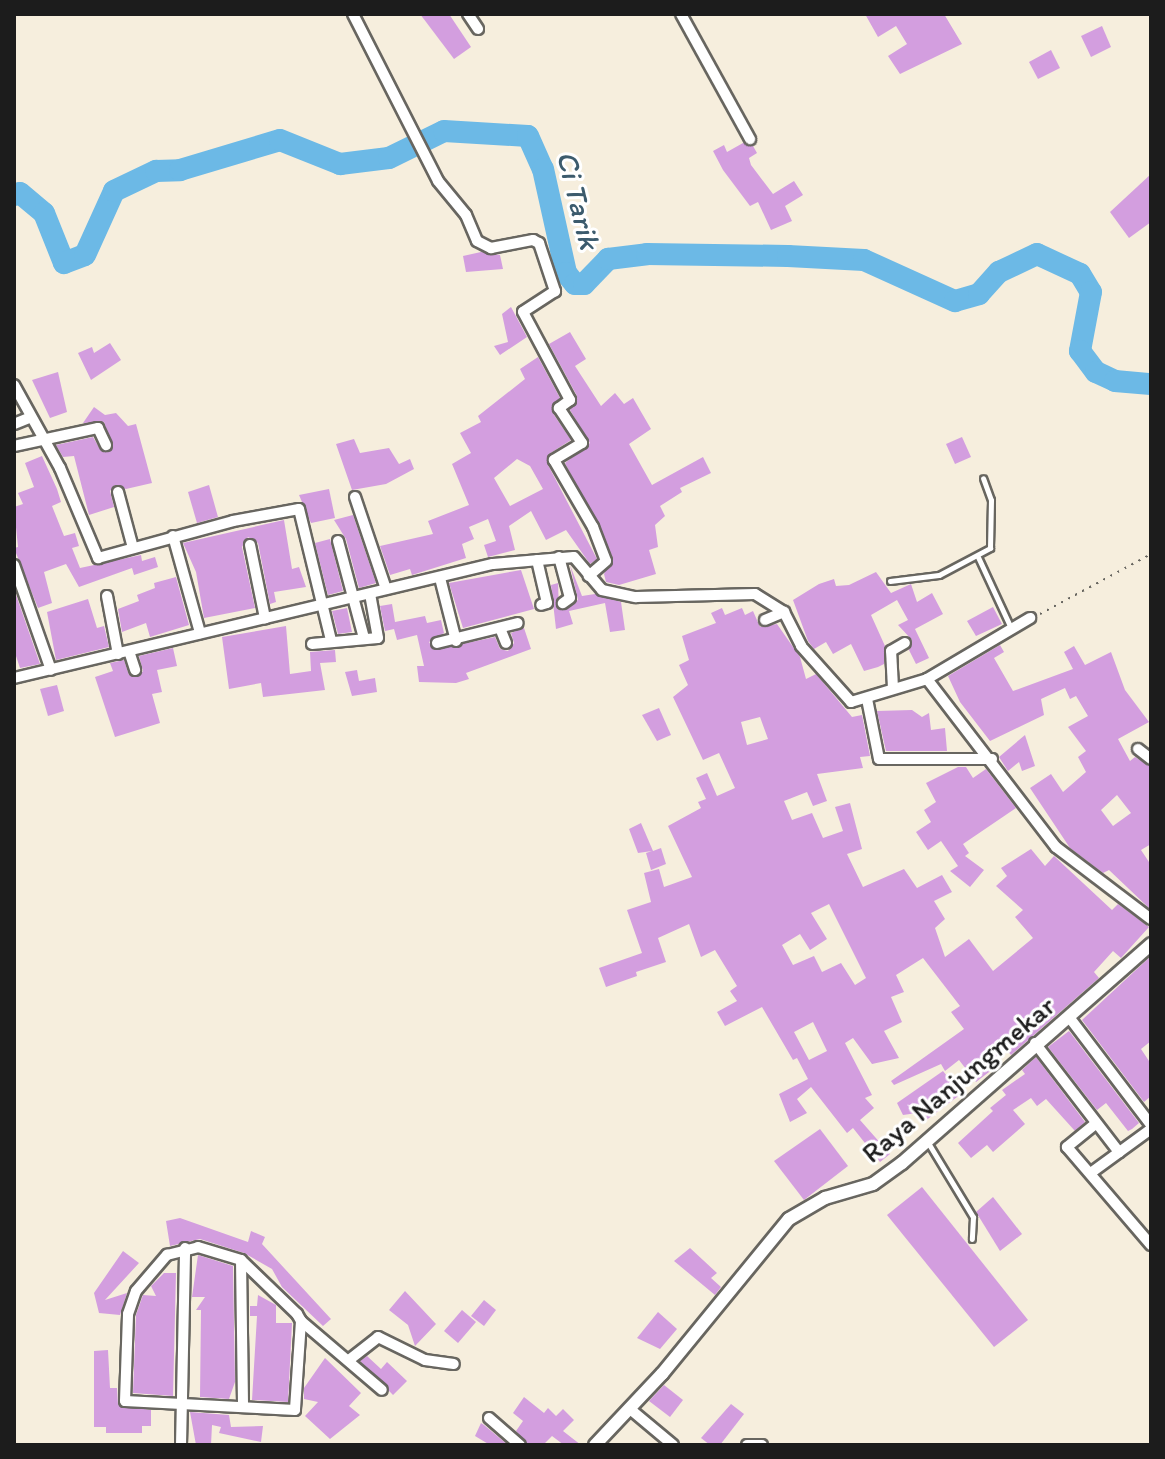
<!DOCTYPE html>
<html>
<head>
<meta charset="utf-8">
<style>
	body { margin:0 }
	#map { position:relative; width:1165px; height:1459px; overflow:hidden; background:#f6eedd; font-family:Itim,sans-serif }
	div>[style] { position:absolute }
	.river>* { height:22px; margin:-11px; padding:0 11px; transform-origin:11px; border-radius:11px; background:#6cb9e6 }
	.building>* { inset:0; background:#d39edf }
	.path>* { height:2px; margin-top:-1px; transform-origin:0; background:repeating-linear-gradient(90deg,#686660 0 2px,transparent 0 8px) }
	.roads { filter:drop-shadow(2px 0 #686660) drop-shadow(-2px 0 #686660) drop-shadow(0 2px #686660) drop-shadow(0 -2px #686660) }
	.service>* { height:5px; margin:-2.5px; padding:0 2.5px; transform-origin:2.5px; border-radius:2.5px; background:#fff }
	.minor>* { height:10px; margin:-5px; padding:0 5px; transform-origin:5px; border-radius:5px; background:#fff }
	.tertiary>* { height:12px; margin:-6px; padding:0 6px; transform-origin:6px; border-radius:6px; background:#fff }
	span { translate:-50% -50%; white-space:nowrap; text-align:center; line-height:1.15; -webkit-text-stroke:6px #fff; paint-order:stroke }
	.street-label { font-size:28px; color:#1c1c1c }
	.water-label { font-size:30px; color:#3c5b6d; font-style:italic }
	.frame { position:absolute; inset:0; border:16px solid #1c1c1c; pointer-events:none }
</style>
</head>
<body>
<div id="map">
	<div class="river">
		<i style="left:14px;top:195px;width:6px;rotate:-18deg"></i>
		<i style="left:20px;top:193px;width:31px;rotate:40deg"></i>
		<i style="left:44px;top:213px;width:54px;rotate:68.2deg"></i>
		<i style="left:64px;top:263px;width:22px;rotate:-21deg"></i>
		<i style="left:85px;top:255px;width:70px;rotate:-65.6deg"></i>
		<i style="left:114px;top:191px;width:47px;rotate:-25.5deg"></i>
		<i style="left:156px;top:171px;width:24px;rotate:-2deg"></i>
		<i style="left:180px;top:170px;width:104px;rotate:-16.7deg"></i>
		<i style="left:280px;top:140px;width:65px;rotate:21.8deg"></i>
		<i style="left:340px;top:164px;width:49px;rotate:-7deg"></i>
		<i style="left:389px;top:158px;width:61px;rotate:-26.1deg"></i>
		<i style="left:444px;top:131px;width:84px;rotate:3.4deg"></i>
		<i style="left:528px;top:136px;width:36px;rotate:66deg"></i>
		<i style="left:543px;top:169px;width:107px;rotate:77.5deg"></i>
		<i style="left:566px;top:273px;width:14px;rotate:51deg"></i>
		<i style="left:575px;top:284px;width:9px"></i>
		<i style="left:584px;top:284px;width:35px;rotate:-46deg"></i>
		<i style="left:608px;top:259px;width:39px;rotate:-7deg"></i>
		<i style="left:647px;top:254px;width:141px;rotate:0.8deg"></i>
		<i style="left:788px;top:256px;width:76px;rotate:3deg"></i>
		<i style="left:864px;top:260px;width:100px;rotate:24.3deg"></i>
		<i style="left:955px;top:301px;width:25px;rotate:-16deg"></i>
		<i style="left:979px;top:294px;width:30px;rotate:-48deg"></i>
		<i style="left:999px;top:272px;width:42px;rotate:-25.3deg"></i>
		<i style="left:1037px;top:254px;width:47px;rotate:24.9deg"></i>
		<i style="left:1080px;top:274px;width:21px;rotate:59deg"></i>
		<i style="left:1091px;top:292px;width:60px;rotate:100.6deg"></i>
		<i style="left:1080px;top:351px;width:26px;rotate:53deg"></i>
		<i style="left:1096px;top:372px;width:21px;rotate:25deg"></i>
		<i style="left:1115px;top:381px;width:36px;rotate:5deg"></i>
	</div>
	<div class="building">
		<i style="clip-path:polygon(420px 14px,449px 14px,471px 47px,454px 59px)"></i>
		<i style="clip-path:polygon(865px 14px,944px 14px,962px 44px,900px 74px,888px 56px,907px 44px,896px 26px,878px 37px)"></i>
		<i style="clip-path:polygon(1102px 26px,1111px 47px,1091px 57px,1081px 36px)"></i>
		<i style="clip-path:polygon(1051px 50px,1060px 68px,1038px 79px,1029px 62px)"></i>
		<i style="clip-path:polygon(743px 143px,753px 146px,757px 153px,749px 158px,751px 165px,773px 194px,794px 181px,803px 195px,785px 206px,792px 221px,771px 230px,758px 202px,750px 206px,723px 170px,713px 151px,724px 145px,727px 152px)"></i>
		<i style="clip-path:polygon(1151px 174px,1151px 222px,1129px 238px,1110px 212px)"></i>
		<i style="clip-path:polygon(481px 252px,500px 255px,503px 269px,466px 272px,463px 256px)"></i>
		<i style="clip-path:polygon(511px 307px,527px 337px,500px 355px,494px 346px,508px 342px,502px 314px)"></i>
		<i style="clip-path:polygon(570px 332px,586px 359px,575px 366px,601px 406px,615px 393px,624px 404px,633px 398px,651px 429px,629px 444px,652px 485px,703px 457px,711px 473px,680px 488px,682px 492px,660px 506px,665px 516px,655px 525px,658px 547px,649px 550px,656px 574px,619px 585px,606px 582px,604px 574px,613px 558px,565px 463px,590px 443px,570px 410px,577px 396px,549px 344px)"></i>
		<i style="clip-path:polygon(110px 343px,121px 360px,91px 380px,78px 353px,92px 347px,94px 353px)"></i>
		<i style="clip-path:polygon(evenodd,538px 357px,560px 398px,552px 412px,571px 440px,549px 454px,547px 463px,597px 559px,590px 564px,566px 530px,546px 540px,531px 511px,509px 526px,515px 550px,488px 557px,484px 545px,496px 541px,488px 519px,469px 527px,474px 539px,462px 544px,466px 558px,412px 575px,410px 569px,390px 575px,380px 546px,433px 534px,428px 521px,469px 505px,452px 464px,471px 453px,460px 433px,481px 422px,478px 416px,525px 379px,520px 369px,538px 357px,517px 459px,530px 466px,543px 489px,510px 506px,494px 478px,517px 459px)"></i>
		<i style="clip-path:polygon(58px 372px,67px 412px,50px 418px,32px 380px)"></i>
		<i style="clip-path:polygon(94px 407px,105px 415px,116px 413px,128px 426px,136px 424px,152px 483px,126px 489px,115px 485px,110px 491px,114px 507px,89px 515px,74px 456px,63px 457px,56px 445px,93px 437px,101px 451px,112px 450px,104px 422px,83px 423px)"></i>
		<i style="clip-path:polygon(962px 437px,971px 457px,955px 464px,946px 444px)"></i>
		<i style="clip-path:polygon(354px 439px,360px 453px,389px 448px,399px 464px,410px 459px,414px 469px,386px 484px,352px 490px,336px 444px)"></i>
		<i style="clip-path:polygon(42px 456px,57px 489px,61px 502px,52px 506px,64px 536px,75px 533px,79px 546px,72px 548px,80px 568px,141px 555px,142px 561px,155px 557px,158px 567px,134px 575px,132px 568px,79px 587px,66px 564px,44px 572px,52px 603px,38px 608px,14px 548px,18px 547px,14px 507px,23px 504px,18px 493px,34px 487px,25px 463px)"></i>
		<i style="clip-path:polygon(209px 485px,218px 517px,197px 523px,188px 492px)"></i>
		<i style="clip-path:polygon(329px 489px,335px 518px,311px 523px,299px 495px)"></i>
		<i style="clip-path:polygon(353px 515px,376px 583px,359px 588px,346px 539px,334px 520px)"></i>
		<i style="clip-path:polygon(284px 520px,292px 569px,299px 567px,306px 587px,274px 592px,276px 602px,270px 604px,258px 543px,248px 537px,242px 547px,255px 608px,204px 618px,196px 572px,183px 543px)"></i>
		<i style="clip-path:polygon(330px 539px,343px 591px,328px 595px,315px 543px)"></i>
		<i style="clip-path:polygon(570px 565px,582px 596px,595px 594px,621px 602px,625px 630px,610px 632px,605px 603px,569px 611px,573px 624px,556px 629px,551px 585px,558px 583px,559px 610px,578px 600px)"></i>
		<i style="clip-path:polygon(521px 570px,534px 609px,463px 628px,449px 583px)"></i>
		<i style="clip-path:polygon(876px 572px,891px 593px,911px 584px,917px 602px,932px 593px,943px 614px,915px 629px,929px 658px,916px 664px,909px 650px,912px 640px,898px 625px,908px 620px,897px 600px,871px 615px,885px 646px,884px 664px,878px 667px,864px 671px,851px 644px,833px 654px,826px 642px,814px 649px,808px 641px,793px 600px,819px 584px,834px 579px,836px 586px,849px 585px)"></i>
		<i style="clip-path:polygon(176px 577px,189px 625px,150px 637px,146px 623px,122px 632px,118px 609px,139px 601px,137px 595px,155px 588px,154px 583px)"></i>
		<i style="clip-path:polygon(14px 589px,40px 664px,20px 668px,14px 650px)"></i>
		<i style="clip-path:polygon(88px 599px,97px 628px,104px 626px,109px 647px,56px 660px,47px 612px)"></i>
		<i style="clip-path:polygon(392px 604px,395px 622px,425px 616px,427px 623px,441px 620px,444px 633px,429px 642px,434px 650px,495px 637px,500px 649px,508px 651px,514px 643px,511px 633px,524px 628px,531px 649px,466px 673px,469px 679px,456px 683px,419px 682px,417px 666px,424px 666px,417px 635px,397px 640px,394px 629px,385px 631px,380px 606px)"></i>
		<i style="clip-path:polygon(993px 607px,1002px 624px,976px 636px,967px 621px)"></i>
		<i style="clip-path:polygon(347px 608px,352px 632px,338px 634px,332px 611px)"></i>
		<i style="clip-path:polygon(evenodd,722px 608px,725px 615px,742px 608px,745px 615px,753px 611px,760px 627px,777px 624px,800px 657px,806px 679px,816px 674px,852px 717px,862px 715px,870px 756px,860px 757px,863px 768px,817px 774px,827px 801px,813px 806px,807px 792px,784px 801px,792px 820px,812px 813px,823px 838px,843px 831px,835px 807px,850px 803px,862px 849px,847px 854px,863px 887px,904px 869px,917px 888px,942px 875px,952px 892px,934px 901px,945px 919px,935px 928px,945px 957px,969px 939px,993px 971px,1033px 938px,1015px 917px,1023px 910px,996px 886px,1007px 876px,1001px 868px,1031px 849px,1045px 866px,1054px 856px,1112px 910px,1118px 904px,1149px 927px,1121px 958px,1113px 951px,1094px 972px,1099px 978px,1011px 1055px,1006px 1049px,988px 1063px,993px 1069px,976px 1082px,959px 1060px,945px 1071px,941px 1064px,894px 1085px,891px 1081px,964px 1029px,951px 1012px,960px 1006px,923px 958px,896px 975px,904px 992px,891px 997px,902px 1022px,884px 1031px,899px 1058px,872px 1064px,853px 1038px,845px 1043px,872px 1095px,865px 1098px,874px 1108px,860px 1120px,890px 1154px,880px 1162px,853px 1128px,847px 1133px,811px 1087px,797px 1099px,807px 1113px,790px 1122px,779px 1094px,808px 1079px,797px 1058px,793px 1060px,762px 1007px,725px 1026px,717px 1012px,737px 1001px,730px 991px,737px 986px,715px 950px,701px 957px,689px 924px,658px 938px,666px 962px,636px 972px,637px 976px,606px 987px,599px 968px,642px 953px,627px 910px,651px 902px,644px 873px,659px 869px,664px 887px,692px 877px,668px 826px,701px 808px,698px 802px,706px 799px,696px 778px,707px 773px,717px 796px,735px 788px,719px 753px,703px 760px,673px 697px,688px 685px,679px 665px,689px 660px,682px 636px,716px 623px,711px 613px,722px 608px,760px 717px,768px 739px,747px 745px,741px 722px,760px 717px,722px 608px,829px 904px,866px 978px,855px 985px,841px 963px,822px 972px,814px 956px,793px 965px,782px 945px,800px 934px,810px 950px,827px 939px,811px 913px,829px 904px,722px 608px,813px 1022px,827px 1051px,809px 1060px,794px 1032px,813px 1022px)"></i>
		<i style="clip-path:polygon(286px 626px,290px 674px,311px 671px,310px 652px,335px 650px,336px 662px,320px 663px,325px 690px,263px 697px,261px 683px,229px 689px,222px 637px)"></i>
		<i style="clip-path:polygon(evenodd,1000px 645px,1004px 652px,994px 658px,1013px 691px,1073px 669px,1064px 652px,1074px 646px,1085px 665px,1111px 652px,1125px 690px,1149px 722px,1118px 739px,1130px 761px,1135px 757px,1151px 767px,1151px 844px,1141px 850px,1151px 865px,1149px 908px,1109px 870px,1103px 873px,1070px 848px,1030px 788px,1051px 774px,1063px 792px,1086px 772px,1078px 757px,1086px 751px,1068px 727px,1088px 716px,1076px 696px,1070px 699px,1065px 688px,1041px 699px,1044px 715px,990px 741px,960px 702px,948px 676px,1000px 645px,1117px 795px,1131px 813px,1113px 826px,1101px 810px,1117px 795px)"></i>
		<i style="clip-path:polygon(173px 648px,177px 666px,157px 670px,162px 692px,152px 694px,160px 723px,115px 737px,95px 677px,113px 671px,110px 663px,124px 660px,129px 675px,138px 677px,143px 671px,139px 656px)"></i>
		<i style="clip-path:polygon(357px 670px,359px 681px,375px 678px,377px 692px,352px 696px,345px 672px)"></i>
		<i style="clip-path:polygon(57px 685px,64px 711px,48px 716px,40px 689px)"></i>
		<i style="clip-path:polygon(659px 708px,671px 735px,657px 741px,642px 715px)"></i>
		<i style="clip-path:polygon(912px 710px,922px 717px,929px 713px,931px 730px,945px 728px,947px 751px,886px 751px,877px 711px)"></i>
		<i style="clip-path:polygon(1025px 735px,1035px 766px,1022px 771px,1019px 762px,1008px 771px,999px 757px)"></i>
		<i style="clip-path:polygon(958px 767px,966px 767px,973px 778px,986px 769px,1016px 808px,963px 844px,969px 853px,965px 856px,984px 870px,970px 887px,950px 871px,958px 866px,941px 841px,928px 850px,916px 832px,931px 822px,924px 810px,936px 802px,926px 783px)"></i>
		<i style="clip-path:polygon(641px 823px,653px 851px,661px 848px,666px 864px,651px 870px,646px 853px,652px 851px,638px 853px,629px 829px)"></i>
		<i style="clip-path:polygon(1151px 956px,1151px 1041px,1141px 1049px,1151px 1064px,1151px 1096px,1144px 1102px,1082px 1020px)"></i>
		<i style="clip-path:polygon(1069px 1031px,1139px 1123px,1132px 1129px,1128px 1131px,1106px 1103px,1097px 1110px,1048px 1047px)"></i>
		<i style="clip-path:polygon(1036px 1057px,1085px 1122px,1075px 1131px,1046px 1099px,1037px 1106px,1031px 1098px,1013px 1110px,1025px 1124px,993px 1152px,987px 1145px,971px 1158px,958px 1143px,993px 1111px,990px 1108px,1006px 1095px,1002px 1090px,1025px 1074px,1022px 1070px)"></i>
		<i style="clip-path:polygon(943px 1071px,961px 1094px,925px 1121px,917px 1113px,903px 1115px,897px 1103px)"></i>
		<i style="clip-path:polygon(820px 1129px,848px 1166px,804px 1200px,774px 1161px)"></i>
		<i style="clip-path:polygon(922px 1187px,1028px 1320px,994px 1347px,887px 1215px)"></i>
		<i style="clip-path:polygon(993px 1197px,1022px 1234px,1000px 1251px,976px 1212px)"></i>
		<i style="clip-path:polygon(180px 1218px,248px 1242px,251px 1231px,265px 1237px,262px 1244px,331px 1319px,323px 1326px,282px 1287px,272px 1269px,244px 1253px,200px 1239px,170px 1246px,166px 1221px)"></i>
		<i style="clip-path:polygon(690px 1248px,717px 1273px,711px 1278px,721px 1287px,715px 1295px,674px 1261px)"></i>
		<i style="clip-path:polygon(123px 1251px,139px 1263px,105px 1300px,127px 1293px,120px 1315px,99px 1313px,94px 1293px)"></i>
		<i style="clip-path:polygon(198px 1255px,233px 1266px,235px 1382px,229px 1399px,200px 1397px,201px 1310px,196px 1310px,205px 1297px,192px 1297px)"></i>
		<i style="clip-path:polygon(164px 1273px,176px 1273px,173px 1396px,133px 1393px,136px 1315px,143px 1295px,156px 1296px,151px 1286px)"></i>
		<i style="clip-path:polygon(405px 1291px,436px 1324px,415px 1346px,408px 1325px,389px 1310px)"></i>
		<i style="clip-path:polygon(258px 1295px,276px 1305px,276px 1323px,292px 1323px,288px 1402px,252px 1400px,257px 1316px,250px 1316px,250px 1306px,257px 1306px)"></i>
		<i style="clip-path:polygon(484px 1300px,496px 1310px,484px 1326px,471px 1316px)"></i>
		<i style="clip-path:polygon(462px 1310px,476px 1322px,458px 1343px,444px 1331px)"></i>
		<i style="clip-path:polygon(658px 1312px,677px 1329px,660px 1349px,637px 1338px)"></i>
		<i style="clip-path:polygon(108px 1350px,110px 1388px,117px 1388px,118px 1405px,151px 1410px,151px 1426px,142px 1426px,142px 1433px,106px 1433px,106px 1427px,94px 1427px,94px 1351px)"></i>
		<i style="clip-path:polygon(367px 1356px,381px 1369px,387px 1362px,407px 1381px,393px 1395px,360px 1361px)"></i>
		<i style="clip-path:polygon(325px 1358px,361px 1393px,349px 1406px,360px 1415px,330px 1439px,305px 1416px,318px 1402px,304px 1399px,304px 1388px)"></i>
		<i style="clip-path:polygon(664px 1385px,683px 1400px,670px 1417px,649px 1401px)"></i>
		<i style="clip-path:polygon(524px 1397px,544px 1413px,548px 1408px,556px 1416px,563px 1409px,574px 1420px,563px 1431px,581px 1445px,564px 1445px,552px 1436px,543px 1445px,528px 1445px,516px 1431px,523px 1421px,513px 1413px)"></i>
		<i style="clip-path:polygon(731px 1404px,744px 1414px,720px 1445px,710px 1445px,701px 1438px)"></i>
		<i style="clip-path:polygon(190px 1412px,229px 1415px,231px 1427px,263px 1426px,261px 1442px,219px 1433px,221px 1427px,212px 1425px,211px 1445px,196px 1445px)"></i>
		<i style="clip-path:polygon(481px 1423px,484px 1425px,508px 1445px,490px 1445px,475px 1436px)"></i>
	</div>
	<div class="path">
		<i style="left:1040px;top:614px;width:126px;rotate:-28.4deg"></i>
	</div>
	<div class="roads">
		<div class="service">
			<i style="left:978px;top:557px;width:78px;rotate:65.1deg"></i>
			<i style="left:890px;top:581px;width:49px;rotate:-7deg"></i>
			<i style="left:939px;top:575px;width:58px;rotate:-27.9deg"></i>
			<i style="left:990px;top:548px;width:48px;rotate:-88.8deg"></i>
			<i style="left:991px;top:500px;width:23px;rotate:-110deg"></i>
			<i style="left:927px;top:1141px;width:89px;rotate:58.8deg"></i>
			<i style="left:973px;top:1217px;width:22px;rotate:93deg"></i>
		</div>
		<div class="minor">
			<i style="left:353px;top:14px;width:187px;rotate:63deg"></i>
			<i style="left:438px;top:181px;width:44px;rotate:50.5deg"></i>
			<i style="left:466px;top:215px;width:28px;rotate:67deg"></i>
			<i style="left:477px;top:241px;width:16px;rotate:27deg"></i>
			<i style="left:491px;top:248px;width:43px;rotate:-10.8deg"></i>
			<i style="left:533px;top:240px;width:7px;rotate:27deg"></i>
			<i style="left:539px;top:243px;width:51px;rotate:71.6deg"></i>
			<i style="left:555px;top:291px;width:38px;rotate:147deg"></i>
			<i style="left:523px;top:312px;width:100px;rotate:61.9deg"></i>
			<i style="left:570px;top:400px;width:14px;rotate:144deg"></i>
			<i style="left:559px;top:408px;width:42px;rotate:56.7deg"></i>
			<i style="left:582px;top:443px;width:33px;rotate:149deg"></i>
			<i style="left:554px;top:460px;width:78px;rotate:59.8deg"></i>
			<i style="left:593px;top:527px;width:36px;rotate:69deg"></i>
			<i style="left:606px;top:561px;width:23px;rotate:139deg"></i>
			<i style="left:468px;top:14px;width:18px;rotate:56deg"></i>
			<i style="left:681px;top:14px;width:143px;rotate:61.1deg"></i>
			<i style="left:14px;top:385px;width:95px;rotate:61deg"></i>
			<i style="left:60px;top:468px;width:98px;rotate:67.1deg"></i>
			<i style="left:98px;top:558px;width:140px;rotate:-15.3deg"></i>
			<i style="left:233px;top:521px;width:67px;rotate:-10.3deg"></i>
			<i style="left:299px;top:509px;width:135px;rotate:76.3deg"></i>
			<i style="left:14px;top:424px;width:18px;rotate:-22deg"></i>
			<i style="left:14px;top:446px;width:86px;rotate:-12.1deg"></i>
			<i style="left:98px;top:428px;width:19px;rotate:65deg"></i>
			<i style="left:118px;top:492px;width:58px;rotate:75deg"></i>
			<i style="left:355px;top:497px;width:97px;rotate:71.4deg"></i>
			<i style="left:173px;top:536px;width:101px;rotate:74.4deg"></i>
			<i style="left:338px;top:541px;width:100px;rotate:75deg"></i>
			<i style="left:250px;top:545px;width:75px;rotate:78.4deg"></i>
			<i style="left:559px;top:557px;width:42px;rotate:75deg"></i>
			<i style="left:570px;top:598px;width:9px;rotate:144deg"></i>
			<i style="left:537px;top:560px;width:44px;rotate:76.9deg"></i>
			<i style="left:547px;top:603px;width:6px;rotate:162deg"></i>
			<i style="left:14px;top:565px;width:111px;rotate:70.6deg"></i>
			<i style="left:440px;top:578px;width:65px;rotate:75.7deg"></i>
			<i style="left:107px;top:596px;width:59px;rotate:79.3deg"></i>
			<i style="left:765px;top:620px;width:21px;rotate:-23deg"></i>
			<i style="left:500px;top:628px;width:16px;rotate:68deg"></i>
			<i style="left:437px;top:643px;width:83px;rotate:-13.9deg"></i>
			<i style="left:312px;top:644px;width:66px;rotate:-5.2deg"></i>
			<i style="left:378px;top:638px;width:45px;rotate:-100.3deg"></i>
			<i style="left:129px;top:651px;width:20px;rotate:72deg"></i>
			<i style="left:14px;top:678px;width:492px;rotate:-13.4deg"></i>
			<i style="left:493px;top:564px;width:81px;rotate:-4.9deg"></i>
			<i style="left:574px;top:557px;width:43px;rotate:49.7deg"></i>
			<i style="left:602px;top:590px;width:35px;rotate:12deg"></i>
			<i style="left:636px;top:597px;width:119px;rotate:-1.4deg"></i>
			<i style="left:755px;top:594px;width:34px;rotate:32deg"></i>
			<i style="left:784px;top:612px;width:38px;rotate:63deg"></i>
			<i style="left:801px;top:646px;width:75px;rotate:48.2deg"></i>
			<i style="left:851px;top:702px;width:79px;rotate:-16.8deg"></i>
			<i style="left:927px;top:679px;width:212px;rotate:52.5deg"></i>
			<i style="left:1056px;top:847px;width:119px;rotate:37.2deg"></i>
			<i style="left:927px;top:679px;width:120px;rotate:-30.6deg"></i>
			<i style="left:893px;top:688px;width:37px;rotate:-93deg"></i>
			<i style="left:891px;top:651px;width:16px;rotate:-30deg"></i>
			<i style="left:867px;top:699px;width:61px;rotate:78.7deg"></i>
			<i style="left:879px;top:759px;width:113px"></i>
			<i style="left:1138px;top:749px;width:16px;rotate:38deg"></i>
			<i style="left:1069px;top:1017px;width:136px;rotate:52.8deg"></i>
			<i style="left:1035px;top:1043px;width:138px;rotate:52.4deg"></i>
			<i style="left:1094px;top:1125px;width:35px;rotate:141deg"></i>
			<i style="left:1067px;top:1147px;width:129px;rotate:49.4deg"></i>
			<i style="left:1092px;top:1172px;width:73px;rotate:-36.1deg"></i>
			<i style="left:198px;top:1247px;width:45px;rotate:16.8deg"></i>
			<i style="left:241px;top:1260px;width:78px;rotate:44deg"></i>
			<i style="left:297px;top:1314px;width:8px;rotate:60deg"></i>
			<i style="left:301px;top:1321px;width:89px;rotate:93.9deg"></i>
			<i style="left:295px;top:1410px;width:170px;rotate:-177deg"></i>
			<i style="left:125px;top:1401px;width:87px;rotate:-88deg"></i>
			<i style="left:128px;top:1314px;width:24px;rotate:-71deg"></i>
			<i style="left:136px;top:1291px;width:48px;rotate:-49.3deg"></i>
			<i style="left:167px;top:1255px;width:32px;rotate:-14deg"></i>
			<i style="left:241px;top:1260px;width:147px;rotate:89.2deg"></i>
			<i style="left:301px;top:1321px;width:106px;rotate:40.4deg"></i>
			<i style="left:349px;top:1360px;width:37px;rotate:-38deg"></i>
			<i style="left:378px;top:1337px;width:52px;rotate:26.1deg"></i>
			<i style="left:425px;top:1360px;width:29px;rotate:8deg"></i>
			<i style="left:630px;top:1409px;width:56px;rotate:39.9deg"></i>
			<i style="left:489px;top:1418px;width:41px;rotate:41.1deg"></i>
			<i style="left:181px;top:1445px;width:197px;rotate:-88.8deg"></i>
			<i style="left:747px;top:1445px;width:15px"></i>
		</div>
		<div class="tertiary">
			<i style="left:595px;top:1445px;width:98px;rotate:-46.7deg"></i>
			<i style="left:662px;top:1374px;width:200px;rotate:-50.7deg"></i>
			<i style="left:789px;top:1219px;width:42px;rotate:-30.3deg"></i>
			<i style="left:825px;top:1198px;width:50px;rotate:-16.3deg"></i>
			<i style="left:873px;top:1184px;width:36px;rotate:-36deg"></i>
			<i style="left:902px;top:1163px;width:332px;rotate:-41.3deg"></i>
		</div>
	</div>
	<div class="street-label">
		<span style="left:958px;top:1079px;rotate:-40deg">Raya Nanjungmekar</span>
	</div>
	<div class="water-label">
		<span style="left:578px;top:200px;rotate:76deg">Ci Tarik</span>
	</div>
	<div class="frame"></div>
</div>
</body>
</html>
